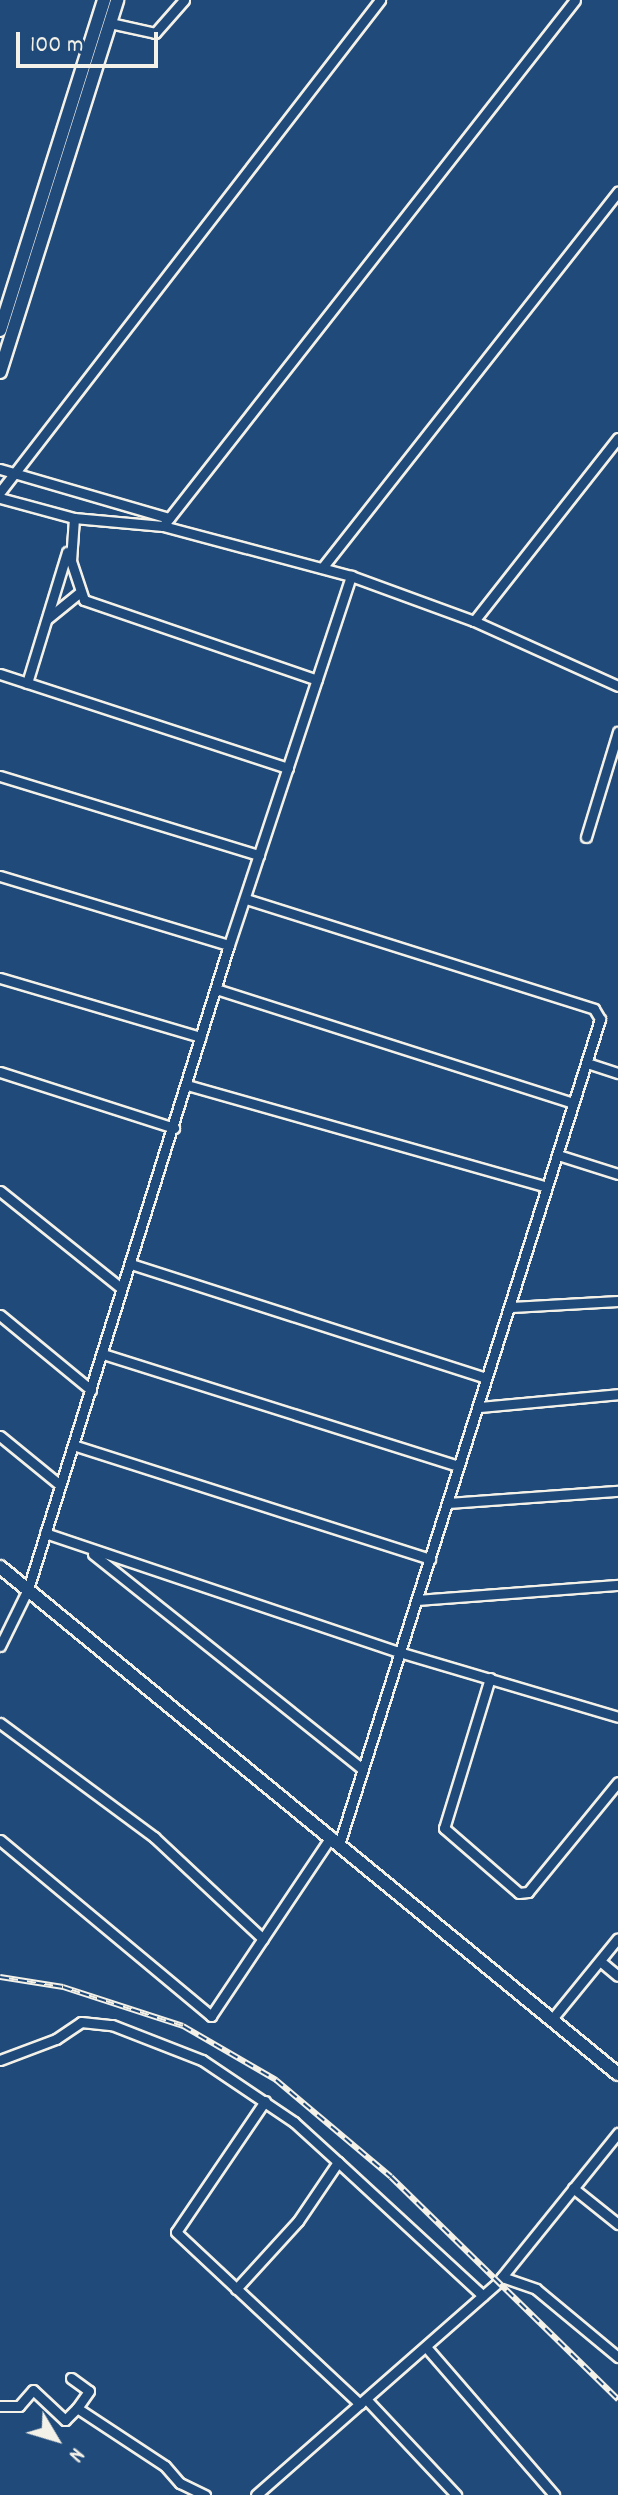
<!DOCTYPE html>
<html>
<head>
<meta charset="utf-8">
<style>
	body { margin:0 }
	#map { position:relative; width:618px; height:2495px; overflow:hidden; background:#1f4a7a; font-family:Dekko,sans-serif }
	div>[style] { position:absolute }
	.roads { filter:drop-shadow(2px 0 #f4f1e8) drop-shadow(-2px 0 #f4f1e8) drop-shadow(0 2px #f4f1e8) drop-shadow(0 -2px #f4f1e8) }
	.minor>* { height:9px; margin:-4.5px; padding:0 4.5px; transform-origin:4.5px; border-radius:4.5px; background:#1f4a7a }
	.tertiary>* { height:12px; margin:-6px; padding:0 6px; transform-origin:6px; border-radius:6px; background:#1f4a7a }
	.rail>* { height:6px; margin-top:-3px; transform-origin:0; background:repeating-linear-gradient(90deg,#1f4a7a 0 9px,#f4f1e8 0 18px); box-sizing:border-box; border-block:2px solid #f4f1e8 }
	span { translate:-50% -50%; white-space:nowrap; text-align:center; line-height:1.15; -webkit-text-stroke:7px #1f4a7a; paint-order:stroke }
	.north { position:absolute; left:16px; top:2399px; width:80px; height:80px; -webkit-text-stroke:6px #1f4a7a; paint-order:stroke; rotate:128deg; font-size:22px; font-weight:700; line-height:32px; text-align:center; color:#f4f1e8 }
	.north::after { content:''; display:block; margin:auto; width:28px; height:36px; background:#f4f1e8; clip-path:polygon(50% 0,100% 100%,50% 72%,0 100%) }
	.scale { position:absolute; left:16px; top:32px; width:142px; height:36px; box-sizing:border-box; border:4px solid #f4f1e8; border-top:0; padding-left:10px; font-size:24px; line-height:28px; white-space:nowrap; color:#f4f1e8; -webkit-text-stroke:6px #1f4a7a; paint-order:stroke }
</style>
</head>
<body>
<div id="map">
	<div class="roads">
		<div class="minor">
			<i style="left:110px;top:23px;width:46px;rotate:12.5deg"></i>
			<i style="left:155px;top:33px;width:44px;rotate:-48.7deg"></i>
			<i style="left:0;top:469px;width:176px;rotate:16.2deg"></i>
			<i style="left:0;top:492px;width:622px;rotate:-52.32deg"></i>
			<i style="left:0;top:498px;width:77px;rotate:15.1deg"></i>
			<i style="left:74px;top:518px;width:89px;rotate:5.1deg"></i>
			<i style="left:163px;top:526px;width:195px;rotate:14.9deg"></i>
			<i style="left:351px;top:576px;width:131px;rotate:20.1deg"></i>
			<i style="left:474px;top:621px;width:158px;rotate:24.3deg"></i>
			<i style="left:74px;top:518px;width:43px;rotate:94deg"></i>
			<i style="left:71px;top:561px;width:41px;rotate:71.6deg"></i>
			<i style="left:84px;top:600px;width:246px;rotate:18.9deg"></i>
			<i style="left:163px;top:526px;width:668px;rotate:-51.93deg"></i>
			<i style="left:322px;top:568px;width:479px;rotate:-51.8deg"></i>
			<i style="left:47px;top:619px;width:40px;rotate:-39deg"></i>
			<i style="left:474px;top:621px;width:233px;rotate:-51.8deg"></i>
			<i style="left:0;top:674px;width:303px;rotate:18.1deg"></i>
			<i style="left:27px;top:683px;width:137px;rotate:-73deg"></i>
			<i style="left:0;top:776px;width:271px;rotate:17deg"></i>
			<i style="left:586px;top:837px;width:110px;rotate:-73.1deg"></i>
			<i style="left:0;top:876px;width:239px;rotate:16.8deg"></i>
			<i style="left:246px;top:899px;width:365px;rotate:17.5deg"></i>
			<i style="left:594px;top:1009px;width:12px;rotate:59deg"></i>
			<i style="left:600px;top:1019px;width:866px;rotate:107.54deg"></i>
			<i style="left:0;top:978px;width:209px;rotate:16.4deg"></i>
			<i style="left:216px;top:989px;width:375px;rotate:17.7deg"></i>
			<i style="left:587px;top:1063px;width:33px;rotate:18deg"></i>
			<i style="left:0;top:1072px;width:183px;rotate:17.8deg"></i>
			<i style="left:187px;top:1085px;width:374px;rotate:15.8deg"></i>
			<i style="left:558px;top:1155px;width:63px;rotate:17.6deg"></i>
			<i style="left:0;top:1191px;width:155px;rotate:38.7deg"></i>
			<i style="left:131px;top:1264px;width:373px;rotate:17.8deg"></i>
			<i style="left:512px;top:1307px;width:106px;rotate:-3.2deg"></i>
			<i style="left:0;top:1315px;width:118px;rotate:39.5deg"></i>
			<i style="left:103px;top:1354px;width:372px;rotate:17.5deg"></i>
			<i style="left:479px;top:1407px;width:140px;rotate:-5.3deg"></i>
			<i style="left:0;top:1436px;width:77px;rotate:39.2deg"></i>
			<i style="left:73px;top:1445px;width:375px;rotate:17.7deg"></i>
			<i style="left:449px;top:1503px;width:169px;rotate:-4.1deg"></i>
			<i style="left:45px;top:1533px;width:373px;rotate:18.6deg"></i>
			<i style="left:399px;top:1652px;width:228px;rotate:16.5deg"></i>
			<i style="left:93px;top:1554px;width:344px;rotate:38.6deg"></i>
			<i style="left:418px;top:1600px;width:201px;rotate:-4.3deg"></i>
			<i style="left:0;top:1646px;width:64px;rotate:-63.8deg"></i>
			<i style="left:28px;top:1589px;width:675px;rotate:-72.67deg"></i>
			<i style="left:229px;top:945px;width:389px;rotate:-71.7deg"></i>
			<i style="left:490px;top:1678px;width:157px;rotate:107deg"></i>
			<i style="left:444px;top:1828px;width:99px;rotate:40.9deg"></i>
			<i style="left:519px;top:1893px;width:9px;rotate:-6deg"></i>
			<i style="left:528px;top:1892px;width:142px;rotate:-50.7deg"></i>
			<i style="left:0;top:1723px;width:192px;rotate:36.5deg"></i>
			<i style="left:154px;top:1837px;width:149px;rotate:43.1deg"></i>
			<i style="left:0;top:1840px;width:275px;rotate:39.8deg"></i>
			<i style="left:211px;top:2016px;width:216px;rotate:-56.2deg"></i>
			<i style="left:600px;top:1961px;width:23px;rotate:40deg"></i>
			<i style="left:552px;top:2019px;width:104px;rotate:-50.8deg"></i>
			<i style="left:0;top:2060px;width:60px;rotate:-20.6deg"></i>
			<i style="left:56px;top:2039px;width:30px;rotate:-34deg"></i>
			<i style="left:81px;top:2022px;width:31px;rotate:6deg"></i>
			<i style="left:112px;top:2025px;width:97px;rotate:21.3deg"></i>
			<i style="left:202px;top:2060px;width:111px;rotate:34deg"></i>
			<i style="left:294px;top:2122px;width:59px;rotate:42.3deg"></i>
			<i style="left:338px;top:2162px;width:71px;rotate:124.1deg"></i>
			<i style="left:298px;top:2221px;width:92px;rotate:132.4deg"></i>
			<i style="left:265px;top:2101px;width:158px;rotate:124.2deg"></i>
			<i style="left:176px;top:2232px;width:252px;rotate:43.1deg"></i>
			<i style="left:338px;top:2162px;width:197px;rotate:42.7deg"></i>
			<i style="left:573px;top:2188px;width:58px;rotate:38.7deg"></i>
			<i style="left:502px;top:2277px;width:36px;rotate:19deg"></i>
			<i style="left:536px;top:2289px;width:107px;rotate:39.7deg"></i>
			<i style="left:426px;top:2347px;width:196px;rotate:49.1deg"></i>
			<i style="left:71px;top:2378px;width:22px;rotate:36deg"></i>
			<i style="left:89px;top:2391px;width:21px;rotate:125deg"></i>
			<i style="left:366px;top:2399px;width:132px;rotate:46.8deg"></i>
			<i style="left:0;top:2406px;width:19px"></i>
			<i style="left:19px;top:2406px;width:21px;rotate:-49deg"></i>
			<i style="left:33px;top:2390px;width:44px;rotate:43.2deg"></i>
			<i style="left:65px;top:2420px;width:17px;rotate:-45deg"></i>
			<i style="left:77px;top:2408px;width:105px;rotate:33.4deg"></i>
			<i style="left:165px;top:2466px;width:23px;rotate:49deg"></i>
			<i style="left:180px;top:2483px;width:28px;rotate:26deg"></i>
			<i style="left:256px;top:2495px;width:321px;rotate:-41.3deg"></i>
			<i style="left:497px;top:2283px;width:193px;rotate:-51.1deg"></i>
		</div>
		<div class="tertiary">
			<i style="left:0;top:330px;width:346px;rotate:-72.5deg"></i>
			<i style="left:0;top:372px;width:390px;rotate:-72.5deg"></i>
			<i style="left:0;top:1567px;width:799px;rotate:39.37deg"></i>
		</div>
	</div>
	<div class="rail">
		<i style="left:0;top:1977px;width:64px;rotate:9deg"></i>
		<i style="left:63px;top:1987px;width:126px;rotate:18deg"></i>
		<i style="left:183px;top:2026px;width:108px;rotate:30.1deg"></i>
		<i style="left:276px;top:2080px;width:150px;rotate:40.1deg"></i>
		<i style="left:391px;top:2177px;width:318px;rotate:44.4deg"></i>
	</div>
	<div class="north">N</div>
	<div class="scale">100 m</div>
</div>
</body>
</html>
